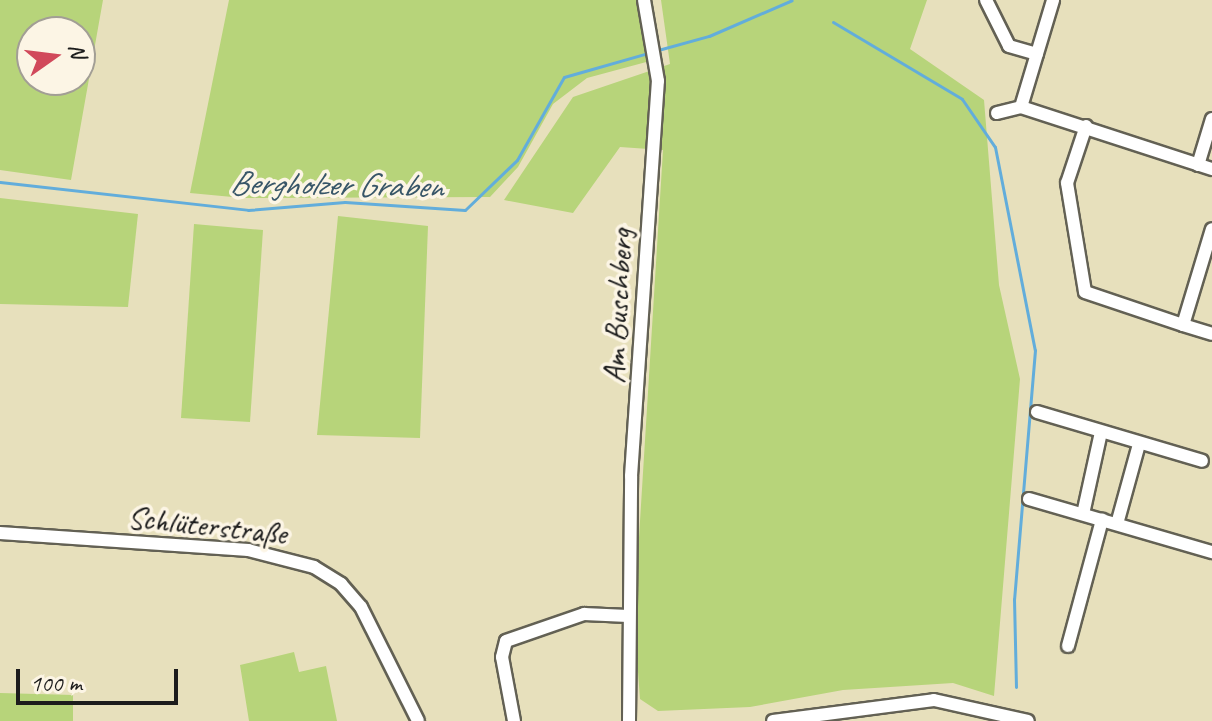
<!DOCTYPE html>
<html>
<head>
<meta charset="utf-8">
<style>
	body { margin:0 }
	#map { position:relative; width:1212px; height:721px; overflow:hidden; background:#e7e0bc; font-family:Caveat,sans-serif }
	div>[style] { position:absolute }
	.green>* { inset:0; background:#b7d47a }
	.stream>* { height:3px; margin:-1.5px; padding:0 1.5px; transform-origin:1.5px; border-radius:1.5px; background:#62addb }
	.roads { filter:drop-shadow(2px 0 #636154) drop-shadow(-2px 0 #636154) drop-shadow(0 2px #636154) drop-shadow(0 -2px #636154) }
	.street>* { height:12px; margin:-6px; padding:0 6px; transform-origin:6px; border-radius:6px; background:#fff }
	span { translate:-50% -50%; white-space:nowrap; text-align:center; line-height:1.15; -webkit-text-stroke:7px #fcf5e5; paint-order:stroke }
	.street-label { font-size:32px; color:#1c1c1c }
	.water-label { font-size:34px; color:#385668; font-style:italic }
	.north { position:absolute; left:16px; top:16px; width:80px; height:80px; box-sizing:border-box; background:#fcf5e5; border:2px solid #a29e95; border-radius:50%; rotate:76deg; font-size:22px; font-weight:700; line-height:32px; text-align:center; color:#1c1c1c }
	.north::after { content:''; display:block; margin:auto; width:28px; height:36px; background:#d1495b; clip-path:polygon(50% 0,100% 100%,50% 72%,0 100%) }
	.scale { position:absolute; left:16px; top:669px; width:162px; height:36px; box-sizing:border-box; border:4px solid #1c1c1c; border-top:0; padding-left:10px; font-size:24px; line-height:28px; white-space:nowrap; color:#1c1c1c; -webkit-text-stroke:6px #fcf5e5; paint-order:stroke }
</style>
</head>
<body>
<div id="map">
	<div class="green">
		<i style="clip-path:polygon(evenodd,0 0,103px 0,71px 180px,0 170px,0 0,32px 32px,80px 32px,80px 80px,32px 80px,32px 32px)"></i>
		<i style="clip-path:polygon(229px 0,637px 0,650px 61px,587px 78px,553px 104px,518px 167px,490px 197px,243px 198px,190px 193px)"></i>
		<i style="clip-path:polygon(661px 0,927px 0,910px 49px,984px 100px,999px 285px,1020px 379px,994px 696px,953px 683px,843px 690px,750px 707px,658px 711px,640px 699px,634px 618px,663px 150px,620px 147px,573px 213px,504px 200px,573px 97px,670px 64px)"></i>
		<i style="clip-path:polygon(0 198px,138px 214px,128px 307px,0 304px)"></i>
		<i style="clip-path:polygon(338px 216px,428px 226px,420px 438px,317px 435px)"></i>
		<i style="clip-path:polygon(194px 224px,263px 230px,250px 422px,181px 418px)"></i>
		<i style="clip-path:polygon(294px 652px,299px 672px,326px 666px,337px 721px,249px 721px,240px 665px)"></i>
		<i style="clip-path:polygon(0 693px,73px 695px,73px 721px,0 721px)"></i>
	</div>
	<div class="stream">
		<i style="left:833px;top:22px;width:150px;rotate:30.8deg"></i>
		<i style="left:962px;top:99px;width:58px;rotate:55.5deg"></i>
		<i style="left:995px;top:147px;width:207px;rotate:78.9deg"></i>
		<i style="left:1035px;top:350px;width:250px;rotate:94.8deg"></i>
		<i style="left:1014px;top:599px;width:88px;rotate:88.7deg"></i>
		<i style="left:658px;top:50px;width:53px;rotate:-15.4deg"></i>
		<i style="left:709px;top:36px;width:90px;rotate:-23.4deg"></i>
		<i style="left:0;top:182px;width:250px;rotate:6.4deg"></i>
		<i style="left:248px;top:210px;width:97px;rotate:-4.7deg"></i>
		<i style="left:345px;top:202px;width:120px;rotate:3.8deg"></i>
		<i style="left:465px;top:210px;width:72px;rotate:-43.9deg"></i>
		<i style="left:517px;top:160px;width:95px;rotate:-60.5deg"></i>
		<i style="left:564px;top:77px;width:87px;rotate:-15.9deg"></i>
	</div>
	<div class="roads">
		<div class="street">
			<i style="left:986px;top:0;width:51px;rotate:63.4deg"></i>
			<i style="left:1009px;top:46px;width:29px;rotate:16deg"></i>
			<i style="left:1021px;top:107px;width:112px;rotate:-73.3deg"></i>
			<i style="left:997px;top:113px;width:25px;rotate:-14deg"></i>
			<i style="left:1021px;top:107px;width:201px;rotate:18deg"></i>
			<i style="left:1086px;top:126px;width:60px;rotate:108.4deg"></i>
			<i style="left:1067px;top:183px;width:110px;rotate:80.6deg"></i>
			<i style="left:1085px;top:292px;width:103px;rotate:18.6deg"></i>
			<i style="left:1183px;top:325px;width:100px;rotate:-73.2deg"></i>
			<i style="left:1198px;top:165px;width:48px;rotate:-73.1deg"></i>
			<i style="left:1183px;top:325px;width:30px;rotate:17deg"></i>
			<i style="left:1037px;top:412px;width:172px;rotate:16.5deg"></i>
			<i style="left:1029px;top:499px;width:191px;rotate:16.2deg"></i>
			<i style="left:1083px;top:514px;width:84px;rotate:-77.6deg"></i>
			<i style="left:1117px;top:524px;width:83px;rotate:-74.6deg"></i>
			<i style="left:0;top:533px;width:249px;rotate:3.9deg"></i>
			<i style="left:248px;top:550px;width:68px;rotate:14.4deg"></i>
			<i style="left:314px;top:567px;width:32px;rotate:32deg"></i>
			<i style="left:341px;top:584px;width:30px;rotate:49deg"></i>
			<i style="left:361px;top:607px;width:127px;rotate:63.4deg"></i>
			<i style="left:1068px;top:646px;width:131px;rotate:-74.9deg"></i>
			<i style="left:514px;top:721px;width:65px;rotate:-100.6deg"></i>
			<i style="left:502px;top:657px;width:16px;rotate:-76deg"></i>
			<i style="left:506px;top:641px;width:83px;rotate:-19.1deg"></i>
			<i style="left:584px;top:614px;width:44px;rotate:2.6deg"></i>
			<i style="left:629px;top:721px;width:245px;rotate:-89.5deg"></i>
			<i style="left:631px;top:476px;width:396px;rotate:-86.1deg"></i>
			<i style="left:658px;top:81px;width:82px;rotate:-99.8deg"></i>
			<i style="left:773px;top:721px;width:162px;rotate:-7.4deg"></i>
			<i style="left:934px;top:700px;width:96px;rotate:12.6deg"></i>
		</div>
	</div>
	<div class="street-label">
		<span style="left:618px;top:306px;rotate:-87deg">Am Buschberg</span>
		<span style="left:207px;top:526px;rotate:6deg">Schlüterstraße</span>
	</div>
	<div class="water-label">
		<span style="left:336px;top:184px;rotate:1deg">Bergholzer Graben</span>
	</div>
	<div class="north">N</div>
	<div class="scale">100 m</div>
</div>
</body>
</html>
